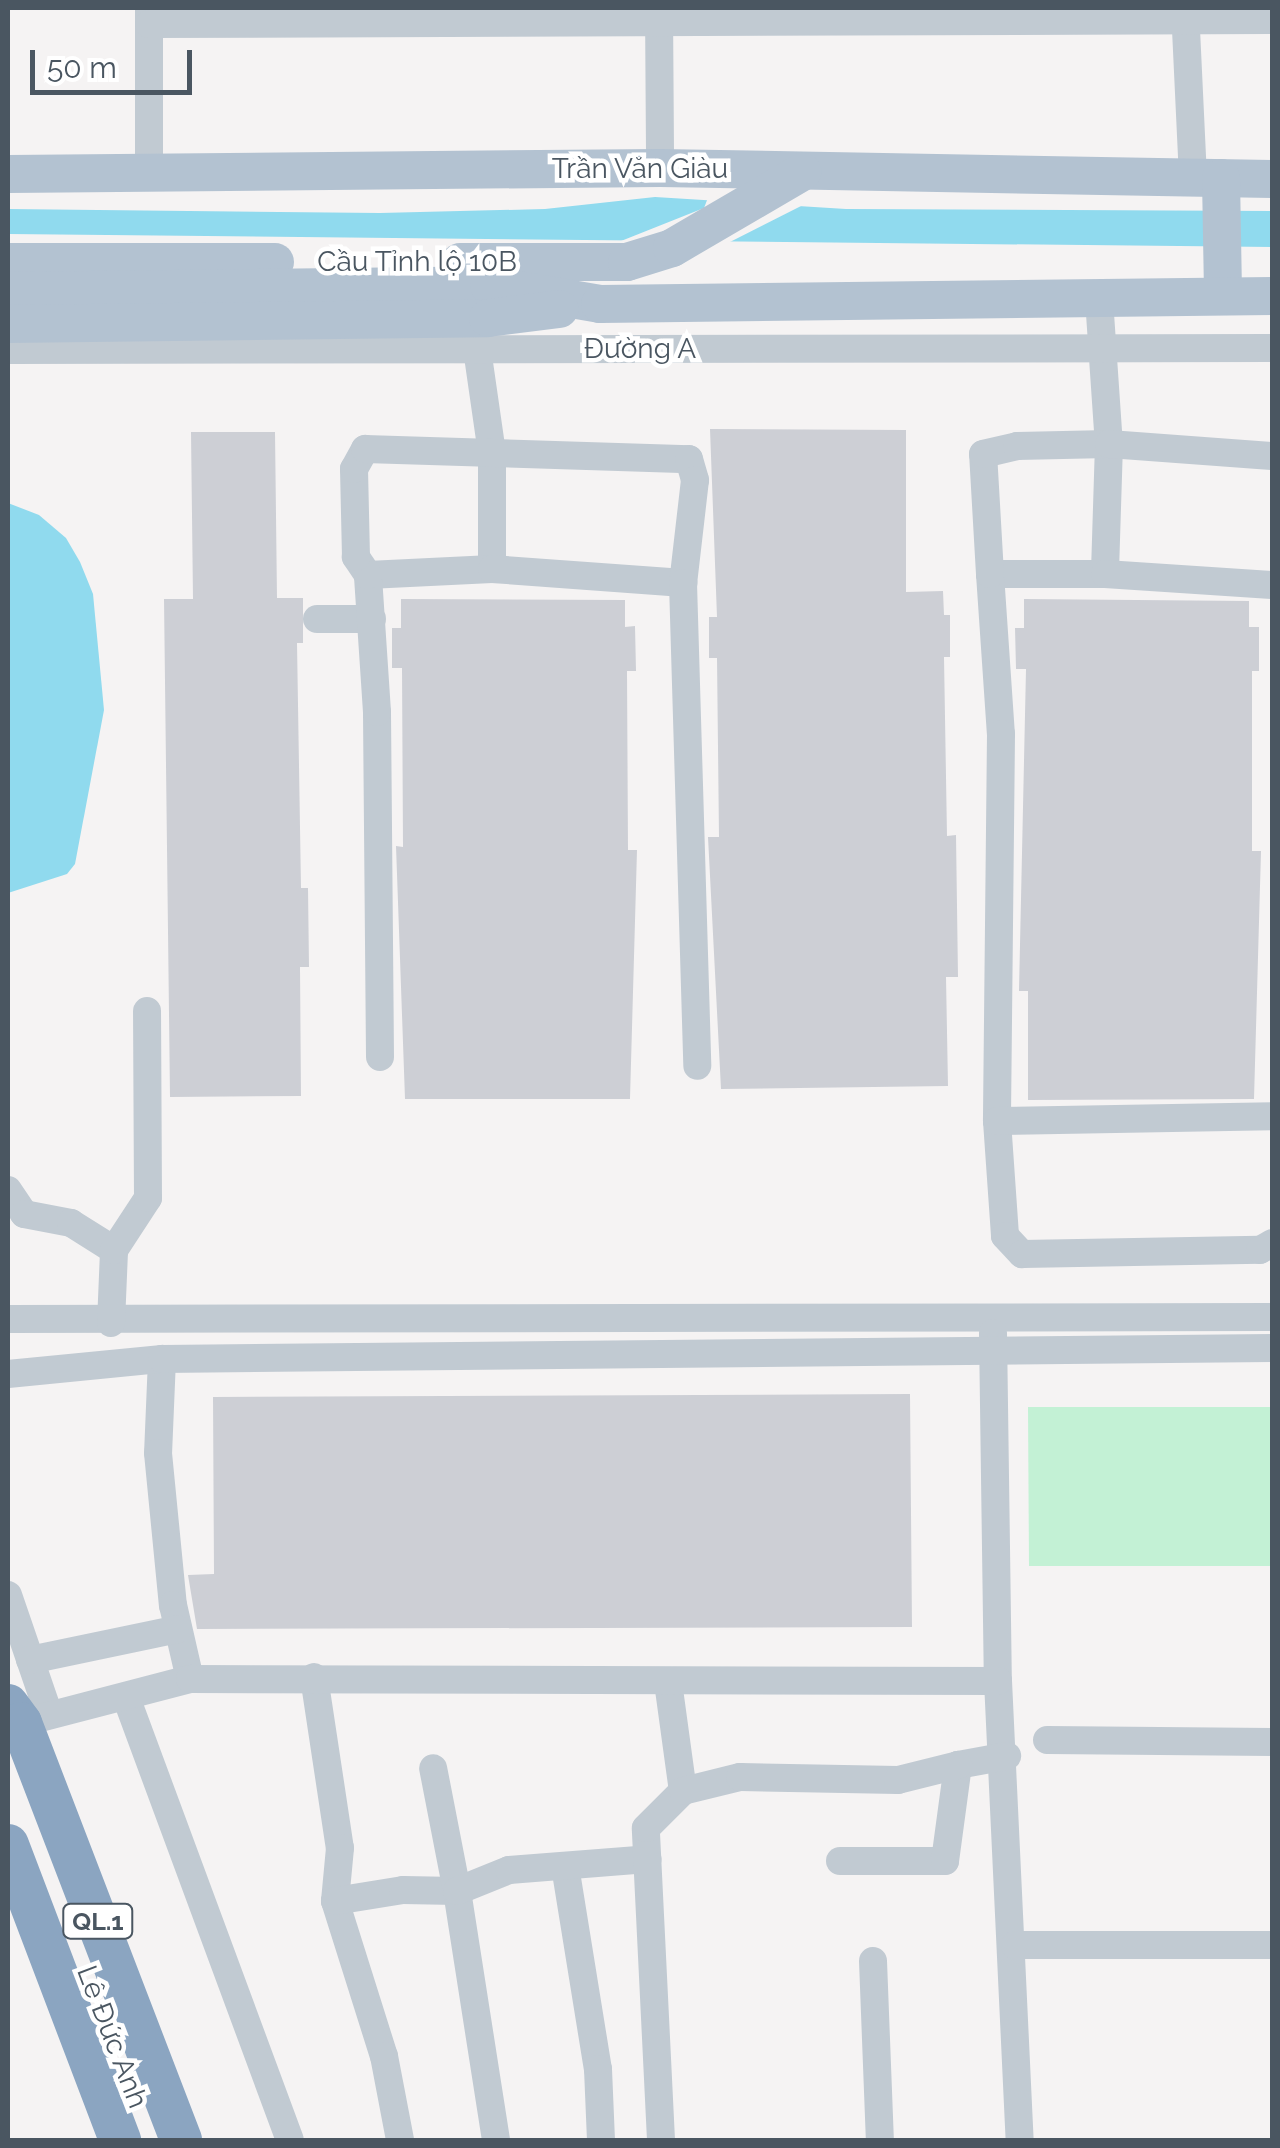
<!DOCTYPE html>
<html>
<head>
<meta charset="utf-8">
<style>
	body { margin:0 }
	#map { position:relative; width:1280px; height:2148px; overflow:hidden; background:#f5f3f3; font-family:Raleway,sans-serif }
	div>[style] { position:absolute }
	.green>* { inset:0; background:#c3f1d5 }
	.water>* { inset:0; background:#90daee }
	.pier>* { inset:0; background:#f5f3f3 }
	.building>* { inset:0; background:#cdcfd5 }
	.minor>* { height:28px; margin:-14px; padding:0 14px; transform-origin:14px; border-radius:14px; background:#c1cad2 }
	.major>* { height:38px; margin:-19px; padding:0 19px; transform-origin:19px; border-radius:19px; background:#b3c2d1 }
	.highway>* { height:42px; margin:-21px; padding:0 21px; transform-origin:21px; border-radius:21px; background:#8ba5c1 }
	span { translate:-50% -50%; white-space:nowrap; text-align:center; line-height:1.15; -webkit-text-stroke:9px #fff; paint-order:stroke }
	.shield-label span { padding:2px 8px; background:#fff; border:2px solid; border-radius:8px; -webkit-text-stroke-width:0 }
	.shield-label { font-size:25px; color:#4a5661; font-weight:700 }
	.street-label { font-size:28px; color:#4a5661 }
	.frame { position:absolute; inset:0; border:10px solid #4a5661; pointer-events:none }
	.scale { position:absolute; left:30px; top:50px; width:162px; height:45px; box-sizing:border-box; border:5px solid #4a5661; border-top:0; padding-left:12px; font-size:30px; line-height:35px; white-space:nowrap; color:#4a5661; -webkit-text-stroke:8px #fff; paint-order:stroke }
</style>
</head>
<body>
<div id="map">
	<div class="green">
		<i style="clip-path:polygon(1028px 1407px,1272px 1407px,1272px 1566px,1029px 1566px)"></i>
	</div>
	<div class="water">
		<i style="clip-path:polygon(655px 197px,846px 209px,1272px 211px,1272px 247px,8px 234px,8px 209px,380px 213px,545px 209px)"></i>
		<i style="clip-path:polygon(8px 503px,39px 515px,66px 538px,80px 562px,93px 594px,104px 710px,75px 864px,67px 874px,8px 893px)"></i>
	</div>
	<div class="pier">
		<i style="clip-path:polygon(709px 195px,807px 203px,726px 244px,616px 243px,704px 208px)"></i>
	</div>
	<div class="building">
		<i style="clip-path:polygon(710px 429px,906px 430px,906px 592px,943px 591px,944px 615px,950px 615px,950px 657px,944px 657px,947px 836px,956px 835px,958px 977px,946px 977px,948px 1086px,721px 1089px,708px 837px,719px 837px,717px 658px,709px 658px,709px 617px,717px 617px)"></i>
		<i style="clip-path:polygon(191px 432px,275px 432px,277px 598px,303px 598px,303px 643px,297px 643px,301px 888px,308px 888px,309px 967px,300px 967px,301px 1096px,170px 1097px,164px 599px,193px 599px)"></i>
		<i style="clip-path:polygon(401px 599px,625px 600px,625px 627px,635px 626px,636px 671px,627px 671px,628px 850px,637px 850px,630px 1099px,405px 1099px,396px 846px,403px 847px,402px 668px,392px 668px,392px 628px,401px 628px)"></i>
		<i style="clip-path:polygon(1024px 599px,1249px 601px,1249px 627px,1259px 627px,1259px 671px,1252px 671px,1252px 851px,1261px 851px,1254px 1099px,1028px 1100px,1028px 991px,1019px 991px,1026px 669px,1016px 669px,1015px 628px,1024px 628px)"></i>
		<i style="clip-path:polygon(910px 1394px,912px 1627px,197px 1629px,188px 1575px,214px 1574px,213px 1397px)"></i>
	</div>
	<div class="minor">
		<i style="left:659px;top:8px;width:160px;rotate:89.6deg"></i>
		<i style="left:1185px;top:8px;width:169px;rotate:87.3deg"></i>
		<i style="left:149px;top:9px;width:164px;rotate:90deg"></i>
		<i style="left:149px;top:24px;width:1123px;rotate:-0.2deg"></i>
		<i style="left:1099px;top:299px;width:145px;rotate:86.1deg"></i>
		<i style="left:1109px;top:444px;width:130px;rotate:91.8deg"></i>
		<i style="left:1105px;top:574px;width:115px;rotate:180deg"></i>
		<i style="left:990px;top:574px;width:160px;rotate:86.1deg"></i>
		<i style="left:1001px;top:734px;width:387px;rotate:90.6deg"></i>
		<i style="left:997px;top:1121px;width:115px;rotate:86deg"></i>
		<i style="left:1005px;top:1236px;width:25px;rotate:47deg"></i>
		<i style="left:1022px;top:1254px;width:238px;rotate:-1deg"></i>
		<i style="left:1260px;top:1250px;width:14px;rotate:-30deg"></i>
		<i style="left:477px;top:349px;width:105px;rotate:81.8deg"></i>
		<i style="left:492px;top:453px;width:116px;rotate:90deg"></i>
		<i style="left:8px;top:350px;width:1264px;rotate:-0.09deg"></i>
		<i style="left:990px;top:574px;width:120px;rotate:-93.3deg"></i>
		<i style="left:983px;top:454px;width:35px;rotate:-13deg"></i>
		<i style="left:1017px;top:446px;width:92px;rotate:-1.2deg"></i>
		<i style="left:1109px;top:444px;width:163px;rotate:4.2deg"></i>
		<i style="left:1105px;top:574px;width:167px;rotate:3.8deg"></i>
		<i style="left:368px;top:575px;width:124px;rotate:-2.8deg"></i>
		<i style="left:492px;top:569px;width:192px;rotate:4.2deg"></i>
		<i style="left:317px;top:619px;width:55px"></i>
		<i style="left:380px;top:1057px;width:345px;rotate:-90.5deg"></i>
		<i style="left:377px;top:712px;width:137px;rotate:-93.8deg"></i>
		<i style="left:368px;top:575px;width:22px;rotate:-124deg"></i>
		<i style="left:356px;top:557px;width:88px;rotate:-91.3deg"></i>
		<i style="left:354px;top:469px;width:23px;rotate:-61deg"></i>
		<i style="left:365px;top:449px;width:324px;rotate:1.8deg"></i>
		<i style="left:689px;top:459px;width:22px;rotate:74deg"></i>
		<i style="left:695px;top:480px;width:104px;rotate:96.6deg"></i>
		<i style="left:683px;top:583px;width:483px;rotate:88.3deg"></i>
		<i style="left:997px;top:1121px;width:275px;rotate:-1deg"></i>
		<i style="left:8px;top:1190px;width:29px;rotate:56deg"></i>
		<i style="left:24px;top:1214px;width:48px;rotate:10.8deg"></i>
		<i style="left:71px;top:1223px;width:51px;rotate:32.1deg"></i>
		<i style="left:8px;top:1319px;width:1264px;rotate:-0.09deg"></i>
		<i style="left:111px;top:1323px;width:73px;rotate:-87.6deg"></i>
		<i style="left:114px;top:1250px;width:62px;rotate:-56.8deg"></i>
		<i style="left:148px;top:1198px;width:187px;rotate:-90.3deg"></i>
		<i style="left:993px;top:1333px;width:348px;rotate:89.2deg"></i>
		<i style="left:998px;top:1681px;width:460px;rotate:87.3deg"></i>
		<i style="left:162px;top:1359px;width:94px;rotate:92.4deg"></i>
		<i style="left:158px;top:1453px;width:153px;rotate:84.4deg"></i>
		<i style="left:173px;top:1605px;width:76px;rotate:77.1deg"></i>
		<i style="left:8px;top:1374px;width:155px;rotate:-5.6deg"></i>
		<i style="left:162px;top:1359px;width:1110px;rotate:-0.57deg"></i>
		<i style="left:8px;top:1595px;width:127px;rotate:71.1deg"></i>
		<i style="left:30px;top:1660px;width:151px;rotate:-11.8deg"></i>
		<i style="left:314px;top:1677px;width:173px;rotate:81.4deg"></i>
		<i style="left:340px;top:1848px;width:53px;rotate:95.4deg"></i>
		<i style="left:335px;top:1901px;width:163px;rotate:72.5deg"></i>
		<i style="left:384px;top:2056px;width:86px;rotate:79.2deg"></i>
		<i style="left:668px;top:1682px;width:110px;rotate:82.2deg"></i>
		<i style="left:126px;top:1697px;width:472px;rotate:69.7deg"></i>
		<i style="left:21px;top:1723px;width:175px;rotate:-14.6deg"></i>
		<i style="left:190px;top:1679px;width:808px;rotate:0.14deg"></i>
		<i style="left:1047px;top:1740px;width:225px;rotate:0.5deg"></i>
		<i style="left:840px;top:1861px;width:105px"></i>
		<i style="left:945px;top:1861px;width:97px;rotate:-82.3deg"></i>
		<i style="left:958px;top:1765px;width:50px;rotate:-10.4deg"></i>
		<i style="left:565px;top:1866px;width:206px;rotate:80.8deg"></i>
		<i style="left:598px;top:2069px;width:71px;rotate:87.6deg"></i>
		<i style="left:335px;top:1901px;width:69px;rotate:-9.2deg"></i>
		<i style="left:403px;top:1890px;width:54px;rotate:1.1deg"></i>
		<i style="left:457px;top:1891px;width:125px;rotate:-101deg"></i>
		<i style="left:1015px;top:1945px;width:257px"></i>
		<i style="left:873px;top:1961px;width:179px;rotate:87.8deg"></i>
		<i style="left:496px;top:2140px;width:252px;rotate:-98.9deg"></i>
		<i style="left:457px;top:1891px;width:56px;rotate:-22deg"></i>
		<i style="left:509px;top:1870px;width:139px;rotate:-4.5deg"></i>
		<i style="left:661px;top:2140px;width:312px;rotate:-92.8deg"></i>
		<i style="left:646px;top:1828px;width:52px;rotate:-45deg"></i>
		<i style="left:683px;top:1791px;width:59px;rotate:-13.8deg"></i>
		<i style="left:740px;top:1777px;width:158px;rotate:1.1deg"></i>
		<i style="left:898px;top:1780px;width:62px;rotate:-14deg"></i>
	</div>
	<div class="major">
		<i style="left:8px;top:174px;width:652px;rotate:-0.53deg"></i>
		<i style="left:660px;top:168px;width:612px;rotate:1.03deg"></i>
		<i style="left:1221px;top:178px;width:118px;rotate:89deg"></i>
		<i style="left:8px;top:262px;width:267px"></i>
		<i style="left:460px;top:262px;width:167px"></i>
		<i style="left:627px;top:262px;width:47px;rotate:-17.3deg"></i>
		<i style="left:672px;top:248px;width:151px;rotate:-30.3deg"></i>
		<i style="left:8px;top:291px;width:481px;rotate:-0.7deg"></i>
		<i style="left:489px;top:285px;width:113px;rotate:9.7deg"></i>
		<i style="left:600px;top:304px;width:672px;rotate:-0.68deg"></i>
		<i style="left:8px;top:324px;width:480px;rotate:-0.7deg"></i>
		<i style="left:488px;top:318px;width:72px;rotate:-7.2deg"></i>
	</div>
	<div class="highway">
		<i style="left:8px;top:1705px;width:22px;rotate:54deg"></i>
		<i style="left:21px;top:1723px;width:447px;rotate:69deg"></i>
		<i style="left:8px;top:1845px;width:316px;rotate:69.2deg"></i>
	</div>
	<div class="shield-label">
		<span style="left:98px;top:1921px">QL.1</span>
	</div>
	<div class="street-label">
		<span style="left:640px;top:169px">Trần Văn Giàu</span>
		<span style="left:417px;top:262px">Cầu Tỉnh lộ 10B</span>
		<span style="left:640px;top:349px">Đường A</span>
		<span style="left:112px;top:2037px;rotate:69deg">Lê Đức Anh</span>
	</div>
	<div class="frame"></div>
	<div class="scale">50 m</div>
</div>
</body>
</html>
